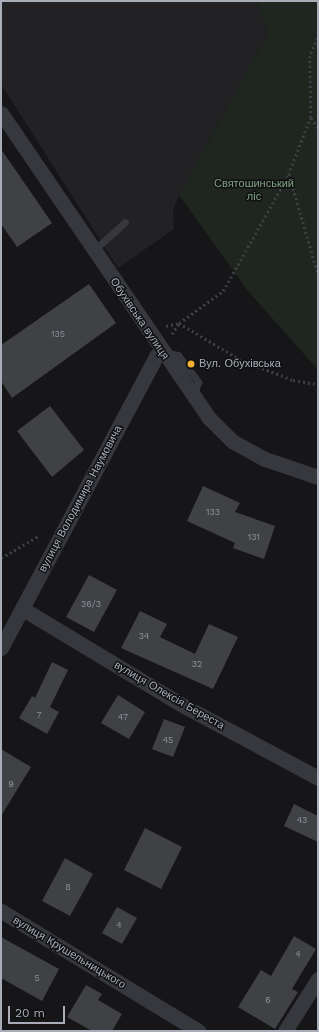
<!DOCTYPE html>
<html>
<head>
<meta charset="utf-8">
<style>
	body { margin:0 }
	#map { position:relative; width:319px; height:1032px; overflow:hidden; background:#161618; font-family:"Work Sans",sans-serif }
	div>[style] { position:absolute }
	.built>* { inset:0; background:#222225 }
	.green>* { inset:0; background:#1e261f }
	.building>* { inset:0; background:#404145 }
	.path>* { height:2.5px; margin-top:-1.25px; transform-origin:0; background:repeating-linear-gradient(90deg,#3d3f44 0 2px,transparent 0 5px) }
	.lane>* { height:7px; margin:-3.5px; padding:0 3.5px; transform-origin:3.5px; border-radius:3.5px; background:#37383d }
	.street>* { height:15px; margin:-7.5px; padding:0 7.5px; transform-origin:7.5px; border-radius:7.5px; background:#37383d }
	.dots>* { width:11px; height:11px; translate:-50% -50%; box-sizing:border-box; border:2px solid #111113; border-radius:50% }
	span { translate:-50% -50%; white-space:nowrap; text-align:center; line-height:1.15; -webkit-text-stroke:3px #111113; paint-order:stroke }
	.number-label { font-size:9px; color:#8e929b }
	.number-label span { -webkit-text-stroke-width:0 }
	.park-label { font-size:11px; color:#7fa381 }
	.street-label { font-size:11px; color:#a8adb8 }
	.poi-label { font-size:11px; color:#a8adb8 }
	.left { translate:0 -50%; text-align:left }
	.frame { position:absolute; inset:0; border:2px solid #a8adb8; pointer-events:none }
	.scale { position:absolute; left:8px; top:1006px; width:57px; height:18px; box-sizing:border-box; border:2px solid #a8adb8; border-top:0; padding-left:5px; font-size:12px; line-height:14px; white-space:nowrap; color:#a8adb8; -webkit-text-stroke:3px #111113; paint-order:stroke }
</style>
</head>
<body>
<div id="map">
	<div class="built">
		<i style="clip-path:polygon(1px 1px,256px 1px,268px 33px,179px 195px,173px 210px,174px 229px,118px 268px,1px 84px)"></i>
	</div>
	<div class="green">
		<i style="clip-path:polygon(256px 1px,318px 1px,318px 370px,248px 291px,179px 195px,268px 33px)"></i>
	</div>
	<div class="building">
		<i style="clip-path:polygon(1px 149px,52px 223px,17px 247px,1px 224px)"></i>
		<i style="clip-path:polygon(89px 284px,116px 323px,12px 398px,1px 381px,1px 345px)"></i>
		<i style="clip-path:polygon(50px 406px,84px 450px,52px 477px,17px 431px)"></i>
		<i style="clip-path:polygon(203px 486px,240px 503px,235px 512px,275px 526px,264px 559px,233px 548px,235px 543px,187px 521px)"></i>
		<i style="clip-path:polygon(89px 575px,117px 590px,94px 632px,66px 617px)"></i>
		<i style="clip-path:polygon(140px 611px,167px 624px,160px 637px,195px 654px,209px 624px,238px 637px,213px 689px,121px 648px)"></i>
		<i style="clip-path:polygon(52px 662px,68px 670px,50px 707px,59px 712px,47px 734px,19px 718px,32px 696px,35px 698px)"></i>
		<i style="clip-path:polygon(118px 695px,145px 712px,129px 739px,101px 723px)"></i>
		<i style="clip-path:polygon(164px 719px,185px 727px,173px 757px,152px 749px)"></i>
		<i style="clip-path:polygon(1px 749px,31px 767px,1px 816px)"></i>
		<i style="clip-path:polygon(294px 804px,318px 816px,318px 842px,284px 826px)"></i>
		<i style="clip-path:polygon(145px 828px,182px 847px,161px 889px,124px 870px)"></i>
		<i style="clip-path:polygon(65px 858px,93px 874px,70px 916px,42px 901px)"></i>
		<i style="clip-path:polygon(117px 907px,137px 918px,122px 944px,102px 933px)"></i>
		<i style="clip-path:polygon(294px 936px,316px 949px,292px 989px,298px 992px,275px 1029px,238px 1007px,261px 970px,271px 976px)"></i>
		<i style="clip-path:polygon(1px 937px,59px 969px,42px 1001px,1px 978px)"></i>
		<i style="clip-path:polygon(86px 985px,102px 994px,98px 1000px,122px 1014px,112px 1031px,92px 1031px,67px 1017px)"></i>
	</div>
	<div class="path">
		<i style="left:318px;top:38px;width:20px;rotate:114deg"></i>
		<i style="left:310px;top:56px;width:61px;rotate:89.1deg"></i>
		<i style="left:311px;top:117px;width:61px;rotate:111.1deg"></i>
		<i style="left:289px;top:174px;width:104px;rotate:73.8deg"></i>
		<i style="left:311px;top:118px;width:12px;rotate:55deg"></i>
		<i style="left:166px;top:326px;width:13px;rotate:-13deg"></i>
		<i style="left:179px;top:323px;width:70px;rotate:31deg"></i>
		<i style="left:239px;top:359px;width:58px;rotate:21.3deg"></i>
		<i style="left:293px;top:380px;width:22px;rotate:10deg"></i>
		<i style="left:172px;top:334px;width:13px;rotate:-58deg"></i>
		<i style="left:179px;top:323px;width:54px;rotate:-36deg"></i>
		<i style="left:223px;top:291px;width:134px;rotate:-60.6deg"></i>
		<i style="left:1px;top:558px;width:45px;rotate:-30.5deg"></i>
	</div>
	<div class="lane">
		<i style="left:93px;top:251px;width:43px;rotate:-42.2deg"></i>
		<i style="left:166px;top:353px;width:12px;rotate:9deg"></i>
		<i style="left:178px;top:355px;width:34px;rotate:53deg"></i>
		<i style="left:198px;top:382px;width:14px;rotate:107deg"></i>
	</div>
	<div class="street">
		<i style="left:1px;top:113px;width:368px;rotate:55.7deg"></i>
		<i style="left:208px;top:417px;width:34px;rotate:45deg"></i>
		<i style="left:232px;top:441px;width:38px;rotate:29deg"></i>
		<i style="left:265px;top:459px;width:56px;rotate:18.8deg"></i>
		<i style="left:23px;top:609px;width:188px;rotate:31.1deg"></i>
		<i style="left:184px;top:706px;width:152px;rotate:28.2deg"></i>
		<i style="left:1px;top:648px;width:331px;rotate:-62deg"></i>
		<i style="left:156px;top:356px;width:7px;rotate:-34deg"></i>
		<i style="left:1px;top:911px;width:231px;rotate:31.3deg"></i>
		<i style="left:285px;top:1031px;width:62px;rotate:-57.6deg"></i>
	</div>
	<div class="dots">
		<i style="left:191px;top:364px;background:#f2b134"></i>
	</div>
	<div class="number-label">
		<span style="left:58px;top:334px">135</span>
		<span style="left:213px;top:512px">133</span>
		<span style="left:254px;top:537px">131</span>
		<span style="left:91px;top:604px">36/3</span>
		<span style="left:144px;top:636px">34</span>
		<span style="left:197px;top:664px">32</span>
		<span style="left:39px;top:715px">7</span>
		<span style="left:123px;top:717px">47</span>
		<span style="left:168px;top:740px">45</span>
		<span style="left:11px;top:784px">9</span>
		<span style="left:302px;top:820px">43</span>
		<span style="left:68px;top:887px">8</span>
		<span style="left:119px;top:925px">4</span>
		<span style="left:298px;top:954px">4</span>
		<span style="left:37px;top:978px">5</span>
		<span style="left:268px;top:1000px">6</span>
	</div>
	<div class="park-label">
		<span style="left:254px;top:191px">Святошинський<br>ліс</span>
	</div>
	<div class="street-label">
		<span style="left:139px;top:319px;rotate:56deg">Обухівська вулиця</span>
		<span style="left:81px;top:499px;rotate:-62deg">вулиця Володимира Наумовича</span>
		<span style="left:169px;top:696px;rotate:30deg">вулиця Олексія Береста</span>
		<span style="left:69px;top:953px;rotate:31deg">вулиця Крушельницького</span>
	</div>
	<div class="poi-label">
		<span class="left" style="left:199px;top:364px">Вул. Обухівська</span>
	</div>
	<div class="frame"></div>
	<div class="scale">20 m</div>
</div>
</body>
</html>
